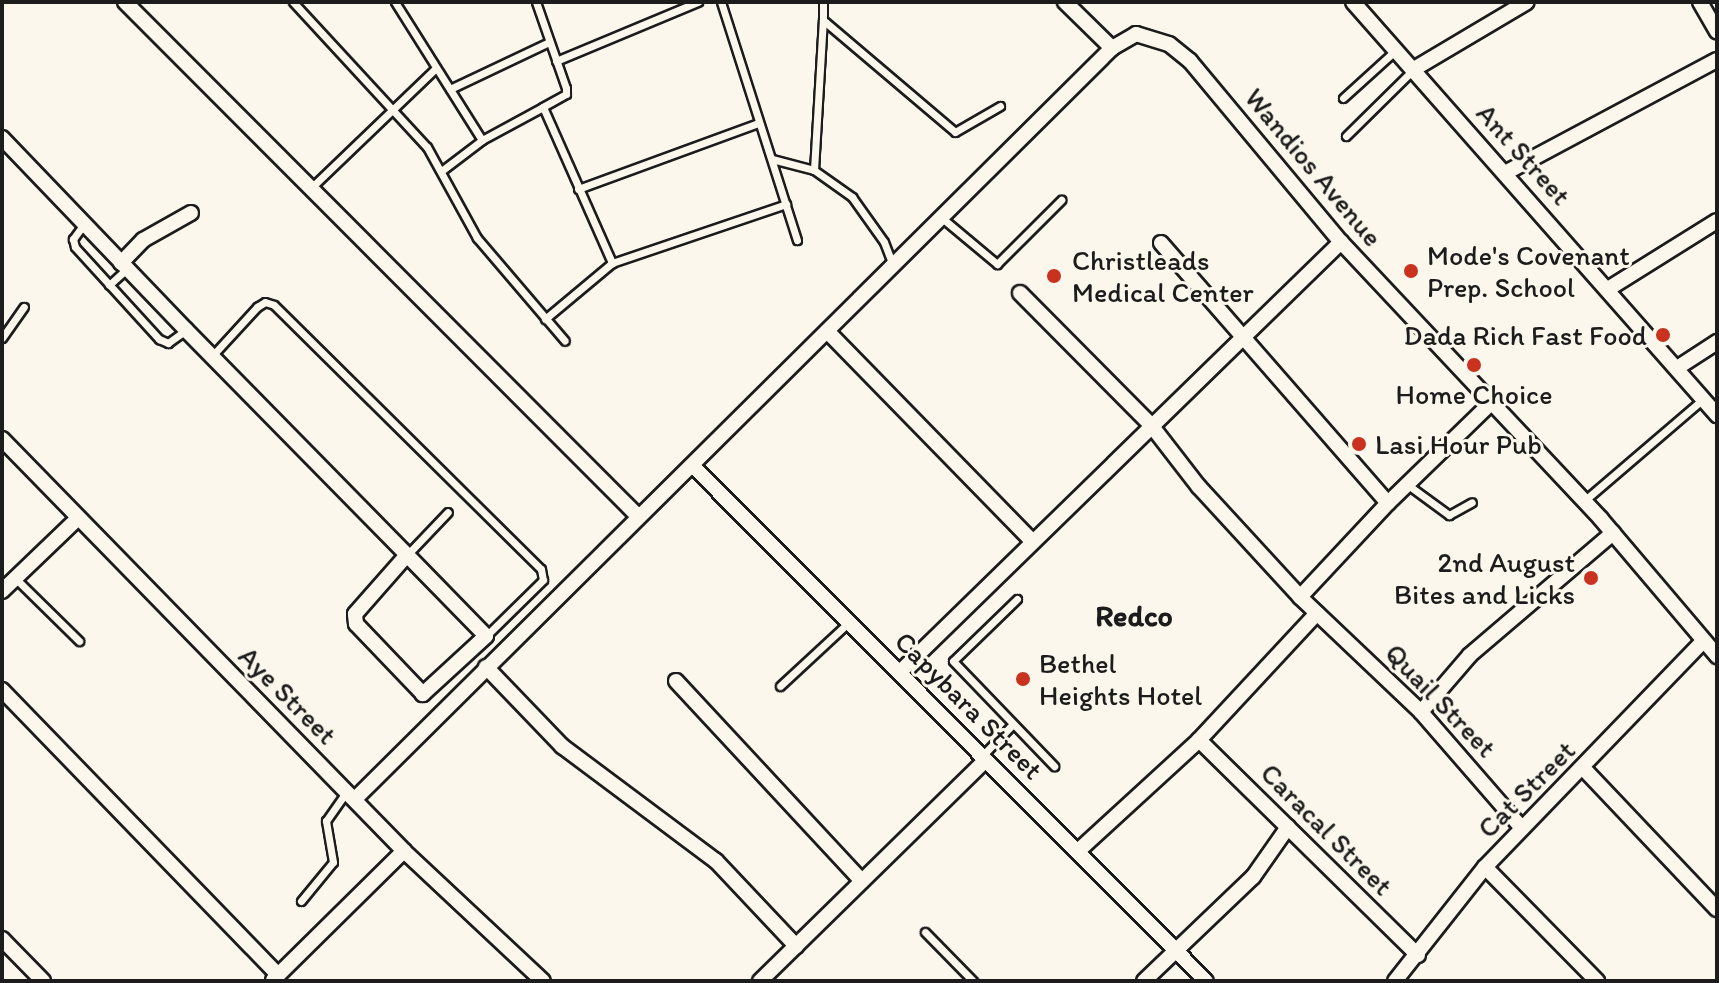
<!DOCTYPE html>
<html>
<head>
<meta charset="utf-8">
<style>
	body { margin:0 }
	#map { position:relative; width:1719px; height:983px; overflow:hidden; background:#fbf7ec; font-family:Itim,sans-serif }
	div>[style] { position:absolute }
	.roads { filter:drop-shadow(2px 0 #1c1c1c) drop-shadow(-2px 0 #1c1c1c) drop-shadow(0 2px #1c1c1c) drop-shadow(0 -2px #1c1c1c) }
	.service>* { height:7px; margin:-3.5px; padding:0 3.5px; transform-origin:3.5px; border-radius:3.5px; background:#fbf7ec }
	.minor>* { height:14px; margin:-7px; padding:0 7px; transform-origin:7px; border-radius:7px; background:#fbf7ec }
	.dots>* { width:22px; height:22px; translate:-50% -50%; box-sizing:border-box; border:4px solid #fbf7ec; border-radius:50% }
	span { translate:-50% -50%; white-space:nowrap; text-align:center; line-height:1.15; -webkit-text-stroke:6px #fbf7ec; paint-order:stroke }
	.street-label { font-size:28px; color:#1c1c1c }
	.poi-label { font-size:28px; color:#1c1c1c }
	.left { translate:0 -50%; text-align:left }
	.right { translate:-100% -50%; text-align:right }
	.neighbourhood-label { font-size:30px; color:#1c1c1c; font-weight:700 }
	.frame { position:absolute; inset:0; border:4px solid #1c1c1c; pointer-events:none }
</style>
</head>
<body>
<div id="map">
	<div class="roads">
		<div class="service">
			<i style="left:293px;top:2px;width:197px;rotate:47.3deg"></i>
			<i style="left:427px;top:147px;width:104px;rotate:61.2deg"></i>
			<i style="left:477px;top:238px;width:135px;rotate:49.5deg"></i>
			<i style="left:395px;top:2px;width:163px;rotate:57.8deg"></i>
			<i style="left:536px;top:2px;width:91px;rotate:70.8deg"></i>
			<i style="left:566px;top:88px;width:6px;rotate:90deg"></i>
			<i style="left:566px;top:94px;width:26px;rotate:151deg"></i>
			<i style="left:721px;top:2px;width:250px;rotate:72.3deg"></i>
			<i style="left:823px;top:2px;width:18px;rotate:90deg"></i>
			<i style="left:823px;top:20px;width:173px;rotate:40.3deg"></i>
			<i style="left:955px;top:132px;width:52px;rotate:-30deg"></i>
			<i style="left:556px;top:61px;width:154px;rotate:-22.6deg"></i>
			<i style="left:450px;top:89px;width:110px;rotate:-25.4deg"></i>
			<i style="left:1343px;top:98px;width:72px;rotate:-42.2deg"></i>
			<i style="left:1346px;top:136px;width:94px;rotate:-44.6deg"></i>
			<i style="left:772px;top:159px;width:43px;rotate:14.7deg"></i>
			<i style="left:814px;top:170px;width:47px;rotate:35.4deg"></i>
			<i style="left:852px;top:197px;width:55px;rotate:54.6deg"></i>
			<i style="left:884px;top:242px;width:25px;rotate:69deg"></i>
			<i style="left:444px;top:169px;width:48px;rotate:-37.3deg"></i>
			<i style="left:482px;top:140px;width:69px;rotate:-28.4deg"></i>
			<i style="left:543px;top:107px;width:171px;rotate:66.1deg"></i>
			<i style="left:612px;top:263px;width:184px;rotate:-18.7deg"></i>
			<i style="left:814px;top:170px;width:150px;rotate:-86.6deg"></i>
			<i style="left:313px;top:186px;width:170px;rotate:-43.8deg"></i>
			<i style="left:578px;top:189px;width:192px;rotate:-20.1deg"></i>
			<i style="left:942px;top:218px;width:72px;rotate:39.9deg"></i>
			<i style="left:997px;top:264px;width:91px;rotate:-45deg"></i>
			<i style="left:84px;top:224px;width:19px;rotate:126deg"></i>
			<i style="left:73px;top:239px;width:8px;rotate:76deg"></i>
			<i style="left:75px;top:247px;width:125px;rotate:47.6deg"></i>
			<i style="left:159px;top:339px;width:10px;rotate:24deg"></i>
			<i style="left:168px;top:343px;width:22px;rotate:-36deg"></i>
			<i style="left:109px;top:285px;width:24px;rotate:-42deg"></i>
			<i style="left:545px;top:319px;width:87px;rotate:-39.9deg"></i>
			<i style="left:2px;top:338px;width:38px;rotate:-55deg"></i>
			<i style="left:212px;top:356px;width:67px;rotate:-47.4deg"></i>
			<i style="left:257px;top:307px;width:9px;rotate:-32deg"></i>
			<i style="left:265px;top:302px;width:9px;rotate:18deg"></i>
			<i style="left:274px;top:305px;width:375px;rotate:44.7deg"></i>
			<i style="left:541px;top:569px;width:11px;rotate:80deg"></i>
			<i style="left:543px;top:580px;width:80px;rotate:135.5deg"></i>
			<i style="left:1408px;top:485px;width:51px;rotate:36.2deg"></i>
			<i style="left:1449px;top:515px;width:26px;rotate:-29deg"></i>
			<i style="left:1584px;top:501px;width:157px;rotate:-40.6deg"></i>
			<i style="left:407px;top:555px;width:59px;rotate:-46.4deg"></i>
			<i style="left:15px;top:578px;width:90px;rotate:44.5deg"></i>
			<i style="left:1017px;top:599px;width:89px;rotate:135.9deg"></i>
			<i style="left:953px;top:661px;width:146px;rotate:46.1deg"></i>
			<i style="left:780px;top:686px;width:94px;rotate:-42.8deg"></i>
			<i style="left:981px;top:757px;width:46px;rotate:-45.9deg"></i>
			<i style="left:301px;top:901px;width:50px;rotate:-50.6deg"></i>
			<i style="left:333px;top:862px;width:42px;rotate:-99.7deg"></i>
			<i style="left:326px;top:821px;width:37px;rotate:-55deg"></i>
			<i style="left:925px;top:932px;width:69px;rotate:45.6deg"></i>
		</div>
		<div class="minor">
			<i style="left:125px;top:2px;width:725px;rotate:45.06deg"></i>
			<i style="left:1353px;top:2px;width:551px;rotate:48.61deg"></i>
			<i style="left:1700px;top:2px;width:34px;rotate:60deg"></i>
			<i style="left:1112px;top:48px;width:28px;rotate:-30deg"></i>
			<i style="left:1136px;top:34px;width:34px;rotate:17deg"></i>
			<i style="left:1169px;top:44px;width:27px;rotate:39deg"></i>
			<i style="left:1190px;top:61px;width:236px;rotate:50.2deg"></i>
			<i style="left:1341px;top:242px;width:380px;rotate:46.8deg"></i>
			<i style="left:1601px;top:519px;width:180px;rotate:49.7deg"></i>
			<i style="left:1414px;top:69px;width:131px;rotate:-30.7deg"></i>
			<i style="left:2px;top:138px;width:266px;rotate:46.2deg"></i>
			<i style="left:186px;top:330px;width:315px;rotate:45.5deg"></i>
			<i style="left:407px;top:555px;width:113px;rotate:45.7deg"></i>
			<i style="left:486px;top:636px;width:86px;rotate:137.4deg"></i>
			<i style="left:423px;top:694px;width:97px;rotate:-133.7deg"></i>
			<i style="left:356px;top:624px;width:10px;rotate:-96deg"></i>
			<i style="left:355px;top:614px;width:79px;rotate:-48.6deg"></i>
			<i style="left:1507px;top:172px;width:238px;rotate:-28.1deg"></i>
			<i style="left:1161px;top:243px;width:345px;rotate:48.9deg"></i>
			<i style="left:1388px;top:503px;width:145px;rotate:-44.2deg"></i>
			<i style="left:121px;top:263px;width:32px;rotate:-46deg"></i>
			<i style="left:143px;top:240px;width:55px;rotate:-29.4deg"></i>
			<i style="left:1608px;top:289px;width:128px;rotate:-32deg"></i>
			<i style="left:1020px;top:293px;width:186px;rotate:45.2deg"></i>
			<i style="left:1151px;top:425px;width:78px;rotate:52.3deg"></i>
			<i style="left:1199px;top:487px;width:149px;rotate:47.4deg"></i>
			<i style="left:1300px;top:597px;width:167px;rotate:43.5deg"></i>
			<i style="left:1421px;top:712px;width:154px;rotate:49deg"></i>
			<i style="left:828px;top:332px;width:293px;rotate:45.7deg"></i>
			<i style="left:1677px;top:368px;width:48px;rotate:-33deg"></i>
			<i style="left:2px;top:439px;width:576px;rotate:45.7deg"></i>
			<i style="left:404px;top:851px;width:190px;rotate:43.1deg"></i>
			<i style="left:694px;top:467px;width:725px;rotate:45.11deg"></i>
			<i style="left:2px;top:591px;width:104px;rotate:-43.8deg"></i>
			<i style="left:1300px;top:597px;width:129px;rotate:-46.9deg"></i>
			<i style="left:486px;top:667px;width:110px;rotate:46.1deg"></i>
			<i style="left:562px;top:746px;width:192px;rotate:36.8deg"></i>
			<i style="left:716px;top:861px;width:117px;rotate:46.7deg"></i>
			<i style="left:900px;top:672px;width:616px;rotate:-44.28deg"></i>
			<i style="left:676px;top:681px;width:273px;rotate:47.1deg"></i>
			<i style="left:2px;top:690px;width:397px;rotate:45.9deg"></i>
			<i style="left:1421px;top:712px;width:75px;rotate:-49.3deg"></i>
			<i style="left:1470px;top:655px;width:188px;rotate:-40.5deg"></i>
			<i style="left:1199px;top:740px;width:307px;rotate:44.5deg"></i>
			<i style="left:1584px;top:769px;width:193px;rotate:46.5deg"></i>
			<i style="left:355px;top:799px;width:1066px;rotate:-44.77deg"></i>
			<i style="left:1112px;top:48px;width:66px;rotate:-135.6deg"></i>
			<i style="left:1078px;top:851px;width:164px;rotate:-42.5deg"></i>
			<i style="left:1199px;top:740px;width:173px;rotate:-47.1deg"></i>
			<i style="left:1485px;top:867px;width:160px;rotate:45.5deg"></i>
			<i style="left:2px;top:939px;width:59px;rotate:45.7deg"></i>
			<i style="left:273px;top:980px;width:184px;rotate:-44.6deg"></i>
			<i style="left:760px;top:981px;width:315px;rotate:-44.4deg"></i>
			<i style="left:1144px;top:981px;width:151px;rotate:-43.7deg"></i>
			<i style="left:1253px;top:877px;width:61px;rotate:-55deg"></i>
			<i style="left:1395px;top:981px;width:145px;rotate:-51.7deg"></i>
			<i style="left:1485px;top:867px;width:314px;rotate:-46deg"></i>
		</div>
	</div>
	<div class="dots">
		<i style="left:1411px;top:271px;background:#c8321e"></i>
		<i style="left:1054px;top:276px;background:#c8321e"></i>
		<i style="left:1663px;top:335px;background:#c8321e"></i>
		<i style="left:1474px;top:365px;background:#c8321e"></i>
		<i style="left:1359px;top:444px;background:#c8321e"></i>
		<i style="left:1591px;top:578px;background:#c8321e"></i>
		<i style="left:1023px;top:679px;background:#c8321e"></i>
	</div>
	<div class="street-label">
		<span style="left:1524px;top:154px;rotate:48deg">Ant Street</span>
		<span style="left:1314px;top:167px;rotate:50deg">Wandios Avenue</span>
		<span style="left:288px;top:695px;rotate:45deg">Aye Street</span>
		<span style="left:1441px;top:700px;rotate:46deg">Quail Street</span>
		<span style="left:969px;top:705px;rotate:45deg">Capybara Street</span>
		<span style="left:1526px;top:789px;rotate:-45deg">Cat Street</span>
		<span style="left:1327px;top:829px;rotate:45deg">Caracal Street</span>
	</div>
	<div class="poi-label">
		<span class="left" style="left:1427px;top:271px">Mode's Covenant<br>Prep. School</span>
		<span class="left" style="left:1072px;top:276px">Christleads<br>Medical Center</span>
		<span class="right" style="left:1647px;top:335px">Dada Rich Fast Food</span>
		<span style="left:1474px;top:394px">Home Choice</span>
		<span class="left" style="left:1375px;top:444px">Lasi Hour Pub</span>
		<span class="right" style="left:1575px;top:578px">2nd August<br>Bites and Licks</span>
		<span class="left" style="left:1039px;top:679px">Bethel<br>Heights Hotel</span>
	</div>
	<div class="neighbourhood-label">
		<span style="left:1134px;top:616px">Redco</span>
	</div>
	<div class="frame"></div>
</div>
</body>
</html>
